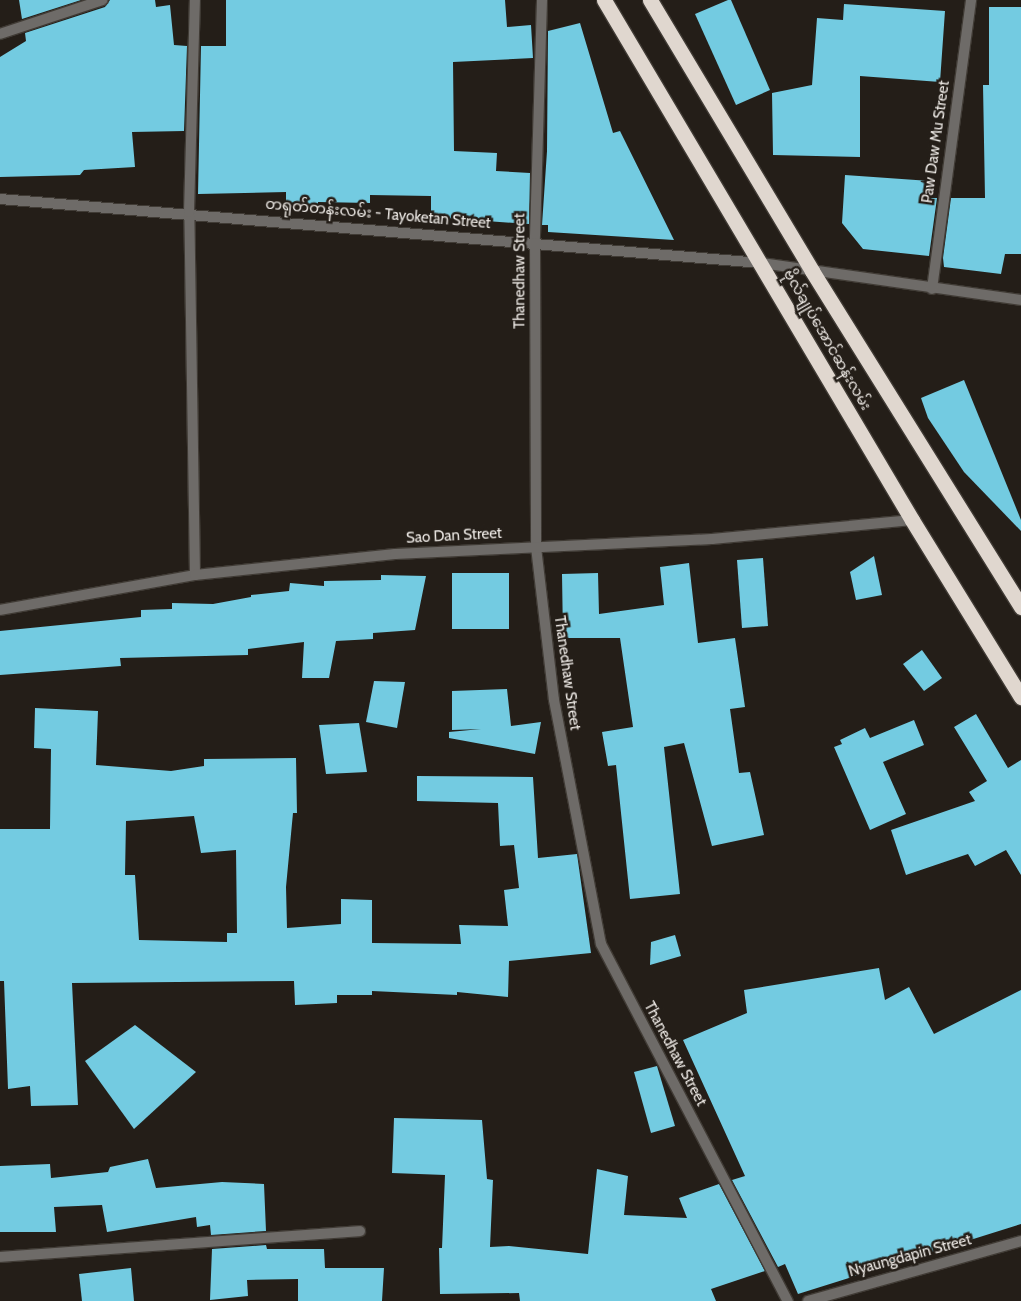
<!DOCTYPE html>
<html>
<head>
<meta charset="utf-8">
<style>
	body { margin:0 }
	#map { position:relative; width:1021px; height:1301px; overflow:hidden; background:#241e18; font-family:Cabin,"Noto Sans Myanmar",sans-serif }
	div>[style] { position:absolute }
	.building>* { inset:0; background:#73cbe1 }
	.roads { filter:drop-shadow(1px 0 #403b35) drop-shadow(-1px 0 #403b35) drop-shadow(0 1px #403b35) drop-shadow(0 -1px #403b35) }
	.lane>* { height:10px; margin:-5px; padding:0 5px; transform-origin:5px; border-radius:5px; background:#6e6b68 }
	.street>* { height:10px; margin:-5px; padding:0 5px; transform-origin:5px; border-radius:5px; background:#6e6b68 }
	.highway>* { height:15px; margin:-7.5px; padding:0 7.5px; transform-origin:7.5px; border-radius:7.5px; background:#e0d7cf }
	span { translate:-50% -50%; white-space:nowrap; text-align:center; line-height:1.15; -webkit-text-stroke:5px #241e18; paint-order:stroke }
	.street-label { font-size:15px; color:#eeeae6 }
</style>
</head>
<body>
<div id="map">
	<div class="building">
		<i style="clip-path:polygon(19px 0,81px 0,22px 19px)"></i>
		<i style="clip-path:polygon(110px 0,155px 0,156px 7px,170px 5px,174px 45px,187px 46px,184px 131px,132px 132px,135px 167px,84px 170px,80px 175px,0 177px,0 57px,26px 41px,25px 33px,105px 7px)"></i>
		<i style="clip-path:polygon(226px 0,505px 0,507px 27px,531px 25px,533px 58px,453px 62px,454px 151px,497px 153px,496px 171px,530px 173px,529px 224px,431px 217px,431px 196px,370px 195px,370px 203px,318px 202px,318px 205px,286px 204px,286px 192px,198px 194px,201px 46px,226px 46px)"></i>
		<i style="clip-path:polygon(728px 0,731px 0,770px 90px,736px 105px,695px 14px)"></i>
		<i style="clip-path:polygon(844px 4px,945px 11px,940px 82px,860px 76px,860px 157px,773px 155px,772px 93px,812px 85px,817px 18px,843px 20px)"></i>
		<i style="clip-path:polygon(989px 7px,1021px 7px,1021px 254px,1005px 254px,1001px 274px,944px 267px,943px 258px,951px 198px,985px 198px,983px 85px,989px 85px)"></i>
		<i style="clip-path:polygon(580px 23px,613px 133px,620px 131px,674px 240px,548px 232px,548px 225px,542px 225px,547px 151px,548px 31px)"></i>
		<i style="clip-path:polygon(845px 175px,930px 181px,929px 198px,937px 198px,929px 256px,863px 249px,842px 223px)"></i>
		<i style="clip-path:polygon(964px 380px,1021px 520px,1021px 531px,964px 472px,928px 418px,921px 398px)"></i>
		<i style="clip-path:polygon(874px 556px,882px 595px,856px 600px,850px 572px)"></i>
		<i style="clip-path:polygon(763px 558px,768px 626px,742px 628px,737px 560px)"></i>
		<i style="clip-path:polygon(689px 563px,698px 643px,735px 638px,745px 707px,730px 709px,739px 773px,750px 772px,764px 835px,712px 846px,684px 743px,664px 747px,680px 894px,630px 899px,616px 765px,608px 766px,602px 732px,633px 727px,620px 638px,563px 638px,562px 574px,598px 573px,599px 614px,664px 605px,660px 567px)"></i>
		<i style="clip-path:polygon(452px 573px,509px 573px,509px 629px,452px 629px)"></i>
		<i style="clip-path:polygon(381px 575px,426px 576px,415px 630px,373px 633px,373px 639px,336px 641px,329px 678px,302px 678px,304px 642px,248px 649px,248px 655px,120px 658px,121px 666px,0 675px,0 631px,141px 617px,141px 610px,172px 609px,172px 603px,213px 604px,251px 597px,251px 595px,289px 591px,290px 583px,324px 586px,324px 581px,381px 580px)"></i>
		<i style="clip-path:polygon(922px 650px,942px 678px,924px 691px,903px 664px)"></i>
		<i style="clip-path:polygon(374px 681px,405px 682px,397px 728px,366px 722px)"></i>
		<i style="clip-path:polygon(507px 689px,511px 726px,541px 722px,535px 754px,449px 738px,449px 732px,481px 729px,452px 730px,452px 691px)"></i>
		<i style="clip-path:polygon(evenodd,35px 708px,98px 711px,96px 765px,171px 771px,204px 766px,204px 759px,296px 758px,297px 813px,293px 813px,286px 887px,287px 928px,341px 924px,341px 899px,372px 900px,372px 943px,461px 944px,459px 925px,508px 926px,504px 890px,519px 888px,514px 845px,500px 846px,498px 803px,417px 801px,417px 776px,533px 777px,538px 858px,577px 854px,591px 953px,509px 961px,508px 997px,457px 992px,457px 995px,372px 991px,372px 995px,337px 995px,337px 1003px,295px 1005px,294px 981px,72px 983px,78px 1105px,31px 1106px,30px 1086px,8px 1089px,4px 981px,0 981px,0 829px,50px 829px,51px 749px,34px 748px,35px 708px,194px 816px,201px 853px,236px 850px,237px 933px,227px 933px,227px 942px,139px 940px,135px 875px,125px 875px,126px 821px,194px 816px)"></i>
		<i style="clip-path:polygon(976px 714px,1008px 768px,1021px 760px,1021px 875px,1006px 850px,975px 866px,968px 854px,906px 875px,891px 830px,975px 801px,969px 792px,987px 781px,954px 727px)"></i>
		<i style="clip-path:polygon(914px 720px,924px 745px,883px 762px,906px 814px,870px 830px,834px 747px,842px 744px,840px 740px,865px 728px,870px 738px)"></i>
		<i style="clip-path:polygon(359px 723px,367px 772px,326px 774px,319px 725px)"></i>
		<i style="clip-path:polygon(675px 935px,681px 956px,650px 965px,651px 942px)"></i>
		<i style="clip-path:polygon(879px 968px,885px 1000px,909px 987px,934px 1034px,1021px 990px,1021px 1224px,798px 1294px,785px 1264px,778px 1267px,732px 1180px,745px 1176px,683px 1040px,747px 1013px,744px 990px)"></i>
		<i style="clip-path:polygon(135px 1025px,196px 1072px,134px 1129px,85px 1061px)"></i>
		<i style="clip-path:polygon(657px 1066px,675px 1126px,651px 1133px,634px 1072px)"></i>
		<i style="clip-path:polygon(394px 1118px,482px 1120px,487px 1179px,493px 1180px,490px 1247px,509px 1246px,588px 1254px,597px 1169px,628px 1176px,624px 1215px,687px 1218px,679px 1198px,719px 1184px,765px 1271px,711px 1289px,716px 1301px,520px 1301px,519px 1293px,440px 1294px,439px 1248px,442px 1248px,445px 1175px,392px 1173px)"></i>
		<i style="clip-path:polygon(148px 1159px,156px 1188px,222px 1182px,264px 1184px,266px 1231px,211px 1235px,210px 1225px,197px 1227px,196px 1217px,107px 1232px,102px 1205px,54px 1207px,56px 1232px,0 1232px,0 1166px,50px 1164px,51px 1178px,108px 1172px,110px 1167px)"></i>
		<i style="clip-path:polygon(266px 1245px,267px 1249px,324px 1249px,325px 1268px,384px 1268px,382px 1301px,298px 1301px,298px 1279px,247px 1280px,248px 1296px,210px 1300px,212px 1249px)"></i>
		<i style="clip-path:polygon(131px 1268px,134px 1301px,82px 1301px,79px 1274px)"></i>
	</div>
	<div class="roads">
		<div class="lane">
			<i style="left:0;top:1257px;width:361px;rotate:-4.1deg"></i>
		</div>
		<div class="street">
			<i style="left:542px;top:0;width:243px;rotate:91.7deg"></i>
			<i style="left:535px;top:243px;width:304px;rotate:89.8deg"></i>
			<i style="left:536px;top:547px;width:154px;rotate:83.3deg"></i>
			<i style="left:554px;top:700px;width:248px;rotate:79.1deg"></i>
			<i style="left:601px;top:944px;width:403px;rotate:62.4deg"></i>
			<i style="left:0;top:34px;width:108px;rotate:-18.3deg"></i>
			<i style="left:0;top:199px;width:764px;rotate:4.81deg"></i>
			<i style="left:761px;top:263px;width:263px;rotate:8.1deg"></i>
			<i style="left:932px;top:289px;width:292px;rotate:-82.3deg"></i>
			<i style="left:195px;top:575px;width:363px;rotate:-90.9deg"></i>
			<i style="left:189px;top:212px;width:212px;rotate:-88.4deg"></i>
			<i style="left:0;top:610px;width:198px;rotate:-10.2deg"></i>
			<i style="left:195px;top:575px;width:201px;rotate:-6deg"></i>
			<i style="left:395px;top:554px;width:317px;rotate:-2.7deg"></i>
			<i style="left:712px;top:539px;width:201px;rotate:-5.4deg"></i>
			<i style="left:808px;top:1301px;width:221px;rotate:-15.7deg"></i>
		</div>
		<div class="highway">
			<i style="left:604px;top:0;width:604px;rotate:59.36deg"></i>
			<i style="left:912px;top:520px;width:208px;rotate:58.4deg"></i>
			<i style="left:650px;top:0;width:316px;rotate:59.1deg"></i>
			<i style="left:812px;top:271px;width:396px;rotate:58.1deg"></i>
		</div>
	</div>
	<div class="street-label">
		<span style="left:936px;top:142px;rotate:-82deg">Paw Daw Mu Street</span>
		<span style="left:378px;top:214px;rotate:5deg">တရုတ်တန်းလမ်း - Tayoketan Street</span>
		<span style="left:520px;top:271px;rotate:-90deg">Thanedhaw Street</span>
		<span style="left:827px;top:340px;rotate:60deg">ဗိုလ်ချုပ်အောင်ဆန်းလမ်း</span>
		<span style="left:454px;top:536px;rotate:-3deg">Sao Dan Street</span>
		<span style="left:567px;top:673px;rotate:82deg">Thanedhaw Street</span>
		<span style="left:675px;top:1054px;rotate:62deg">Thanedhaw Street</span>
		<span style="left:910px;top:1256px;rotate:-15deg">Nyaungdapin Street</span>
	</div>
</div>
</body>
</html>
